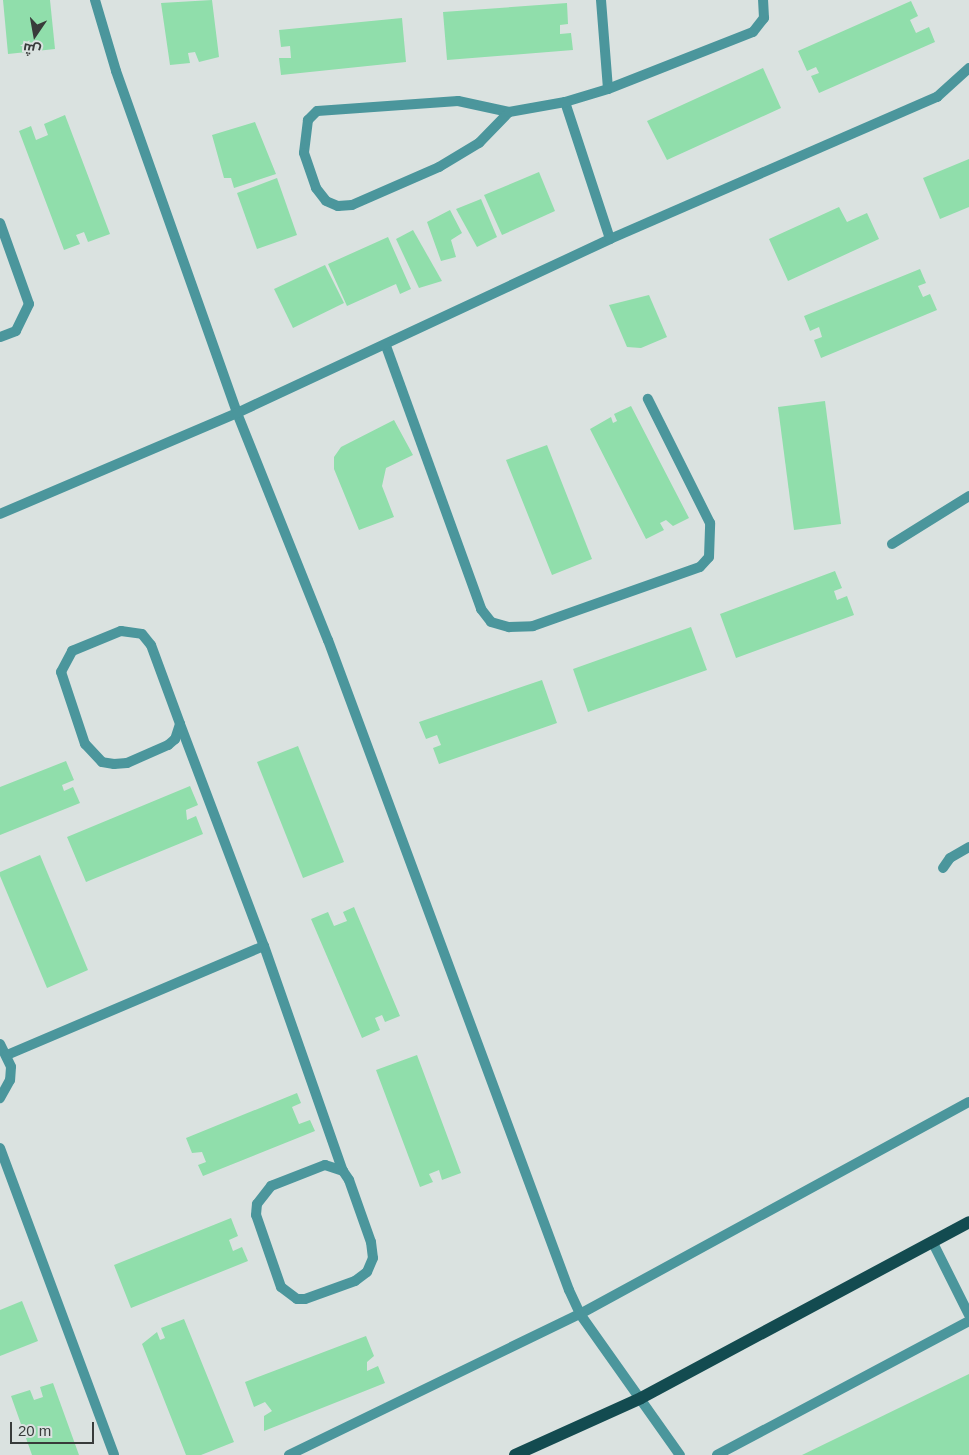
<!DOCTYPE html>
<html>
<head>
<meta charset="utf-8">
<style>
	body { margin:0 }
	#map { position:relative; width:969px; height:1455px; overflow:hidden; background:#dae2e0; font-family:Arial,Cairo,sans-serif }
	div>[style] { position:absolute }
	.building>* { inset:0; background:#90deab }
	.street>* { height:10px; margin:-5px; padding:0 5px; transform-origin:5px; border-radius:5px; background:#4b969c }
	.primary>* { height:12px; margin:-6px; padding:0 6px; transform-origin:6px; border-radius:6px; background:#134b50 }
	span { translate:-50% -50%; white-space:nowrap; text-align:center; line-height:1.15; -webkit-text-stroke:4px #dae2e0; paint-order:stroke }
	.north { position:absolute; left:10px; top:10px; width:50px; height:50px; -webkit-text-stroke:4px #dae2e0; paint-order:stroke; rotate:192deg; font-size:14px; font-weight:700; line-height:20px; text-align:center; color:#383b3a }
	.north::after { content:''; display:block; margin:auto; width:18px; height:22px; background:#383b3a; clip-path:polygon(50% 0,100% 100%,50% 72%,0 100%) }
	.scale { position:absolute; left:10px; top:1422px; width:84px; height:22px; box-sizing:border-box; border:2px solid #383b3a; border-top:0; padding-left:6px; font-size:15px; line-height:18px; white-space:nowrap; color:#383b3a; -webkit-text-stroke:4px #dae2e0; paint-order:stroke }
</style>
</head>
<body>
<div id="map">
	<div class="building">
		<i style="clip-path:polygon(3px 0,50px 0,55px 49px,8px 54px)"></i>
		<i style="clip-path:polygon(212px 0,219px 57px,199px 62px,195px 52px,188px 53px,190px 63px,170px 65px,161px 3px)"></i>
		<i style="clip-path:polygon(911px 1px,918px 16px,910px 20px,916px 33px,929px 27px,935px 42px,819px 93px,811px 76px,819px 73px,816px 67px,807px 71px,798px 51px)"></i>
		<i style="clip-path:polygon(567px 3px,568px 24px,560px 25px,560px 34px,571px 33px,573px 50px,447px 60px,443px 12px)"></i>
		<i style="clip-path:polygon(402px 18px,406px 62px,281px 75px,279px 58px,291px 58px,290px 46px,281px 47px,279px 30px)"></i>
		<i style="clip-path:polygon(763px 68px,781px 108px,667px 160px,647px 121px)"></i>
		<i style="clip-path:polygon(65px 115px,110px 234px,88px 242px,84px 232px,76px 235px,80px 244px,64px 250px,19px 131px,31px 126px,36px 140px,48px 135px,44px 124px)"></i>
		<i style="clip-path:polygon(255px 122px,276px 174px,234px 188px,231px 178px,224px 178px,212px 135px)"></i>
		<i style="clip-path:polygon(969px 159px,969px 207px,940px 219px,923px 178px)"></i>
		<i style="clip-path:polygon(539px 172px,555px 211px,502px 235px,484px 195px)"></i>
		<i style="clip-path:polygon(277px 178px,297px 235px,257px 249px,237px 193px)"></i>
		<i style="clip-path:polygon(481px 199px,497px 237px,477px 247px,456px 209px)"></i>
		<i style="clip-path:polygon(839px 207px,847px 222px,867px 213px,879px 239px,788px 281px,769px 239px)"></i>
		<i style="clip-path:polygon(450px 210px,462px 233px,451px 240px,456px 257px,441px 261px,427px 222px)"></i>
		<i style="clip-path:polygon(413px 230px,442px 281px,419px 288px,396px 239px)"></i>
		<i style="clip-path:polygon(388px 237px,411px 289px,400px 294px,396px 284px,347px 306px,328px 264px)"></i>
		<i style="clip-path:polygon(325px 265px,344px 303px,293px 328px,274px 289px)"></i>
		<i style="clip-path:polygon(920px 269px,926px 283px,918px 286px,923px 297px,930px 294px,937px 310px,821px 358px,814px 340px,822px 337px,819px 327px,810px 331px,804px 316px)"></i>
		<i style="clip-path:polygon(649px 295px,667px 337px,641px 348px,627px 347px,609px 305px)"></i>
		<i style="clip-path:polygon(825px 401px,841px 524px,794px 530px,778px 407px)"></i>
		<i style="clip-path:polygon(631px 406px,689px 518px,673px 526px,666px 520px,660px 523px,664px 530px,646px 539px,590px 429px,611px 417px,613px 423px,617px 421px,614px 414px)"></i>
		<i style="clip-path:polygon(394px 420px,413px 455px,386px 468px,382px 486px,394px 517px,359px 530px,334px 469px,334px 457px,341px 447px)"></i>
		<i style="clip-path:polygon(547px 445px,592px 559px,552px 575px,506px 460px)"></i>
		<i style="clip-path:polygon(835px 571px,842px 588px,834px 591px,837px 600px,847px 596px,854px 615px,736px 658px,720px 614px)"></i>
		<i style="clip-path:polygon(691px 627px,707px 670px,588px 712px,573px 669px)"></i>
		<i style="clip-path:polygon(542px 680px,557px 723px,439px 764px,433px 748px,441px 745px,437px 735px,426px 739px,419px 722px)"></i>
		<i style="clip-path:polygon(298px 746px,344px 862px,303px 878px,257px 762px)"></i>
		<i style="clip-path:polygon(66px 761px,74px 780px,62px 785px,64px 791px,73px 787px,80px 803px,0 835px,0 787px)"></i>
		<i style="clip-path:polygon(190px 786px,198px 805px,186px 810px,187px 820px,196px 816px,203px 834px,86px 882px,67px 837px)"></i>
		<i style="clip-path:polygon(40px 855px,88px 970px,47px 988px,0 876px,0 872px)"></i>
		<i style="clip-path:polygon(354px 907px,400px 1016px,385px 1022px,382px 1015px,375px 1018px,380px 1030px,362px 1038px,311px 919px,328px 912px,334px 926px,347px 921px,343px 912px)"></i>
		<i style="clip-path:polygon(417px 1055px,461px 1173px,442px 1180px,439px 1170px,429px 1174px,433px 1182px,420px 1187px,376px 1070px)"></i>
		<i style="clip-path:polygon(297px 1093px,301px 1103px,292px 1107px,299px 1124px,310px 1120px,315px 1131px,203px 1176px,198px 1165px,206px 1162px,202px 1152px,192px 1153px,186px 1138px)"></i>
		<i style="clip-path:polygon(231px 1218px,238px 1236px,229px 1240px,233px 1251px,242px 1247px,248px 1261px,131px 1308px,114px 1265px)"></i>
		<i style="clip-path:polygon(22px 1301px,38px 1341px,0 1356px,0 1310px)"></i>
		<i style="clip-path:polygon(184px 1319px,234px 1442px,201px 1455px,186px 1455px,142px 1344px,157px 1332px,160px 1340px,165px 1338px,161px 1328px)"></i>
		<i style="clip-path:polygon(366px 1336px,374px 1356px,367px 1362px,367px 1371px,378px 1366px,385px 1383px,264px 1431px,264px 1416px,272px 1411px,265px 1402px,254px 1407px,245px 1382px)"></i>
		<i style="clip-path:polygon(969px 1374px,969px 1455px,802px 1455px)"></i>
		<i style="clip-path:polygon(53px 1383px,79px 1455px,32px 1455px,11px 1396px,30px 1390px,34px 1400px,43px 1397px,40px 1387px)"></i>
	</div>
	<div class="street">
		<i style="left:95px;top:0;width:74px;rotate:73.5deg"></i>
		<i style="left:116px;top:71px;width:363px;rotate:70.5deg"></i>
		<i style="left:237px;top:413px;width:245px;rotate:68.2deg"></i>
		<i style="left:328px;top:640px;width:693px;rotate:69.66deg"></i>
		<i style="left:569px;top:1290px;width:26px;rotate:65deg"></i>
		<i style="left:580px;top:1314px;width:173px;rotate:54.7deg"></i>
		<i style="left:601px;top:0;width:89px;rotate:85.5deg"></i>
		<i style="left:565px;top:102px;width:144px;rotate:71.8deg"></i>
		<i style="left:509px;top:112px;width:52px;rotate:-167.8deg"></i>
		<i style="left:458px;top:101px;width:141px;rotate:175.9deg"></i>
		<i style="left:317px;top:111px;width:13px;rotate:135deg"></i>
		<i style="left:308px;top:120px;width:33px;rotate:97deg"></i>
		<i style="left:304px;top:153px;width:37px;rotate:71deg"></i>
		<i style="left:316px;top:188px;width:16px;rotate:52deg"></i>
		<i style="left:326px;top:201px;width:13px;rotate:23deg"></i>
		<i style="left:338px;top:206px;width:14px;rotate:-4deg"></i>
		<i style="left:352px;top:205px;width:95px;rotate:-23.6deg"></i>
		<i style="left:439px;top:167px;width:47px;rotate:-31deg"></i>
		<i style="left:479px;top:143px;width:43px;rotate:-45.9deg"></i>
		<i style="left:509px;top:112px;width:57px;rotate:-10.1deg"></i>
		<i style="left:565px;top:102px;width:45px;rotate:-16.8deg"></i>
		<i style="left:608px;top:89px;width:156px;rotate:-21.5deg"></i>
		<i style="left:753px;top:32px;width:18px;rotate:-52deg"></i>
		<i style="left:764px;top:18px;width:18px;rotate:-93deg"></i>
		<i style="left:0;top:223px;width:86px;rotate:70.3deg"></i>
		<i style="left:29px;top:304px;width:30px;rotate:116deg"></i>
		<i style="left:16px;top:331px;width:17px;rotate:159deg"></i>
		<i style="left:386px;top:346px;width:280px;rotate:70.1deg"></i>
		<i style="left:481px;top:609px;width:16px;rotate:52deg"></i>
		<i style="left:491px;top:622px;width:19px;rotate:16deg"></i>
		<i style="left:509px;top:627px;width:24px;rotate:-2deg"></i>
		<i style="left:533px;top:626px;width:177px;rotate:-19.5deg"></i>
		<i style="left:700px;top:567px;width:13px;rotate:-48deg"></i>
		<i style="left:709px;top:557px;width:34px;rotate:-88deg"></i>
		<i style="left:710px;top:523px;width:139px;rotate:-116.6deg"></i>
		<i style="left:0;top:514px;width:258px;rotate:-23.1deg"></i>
		<i style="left:237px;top:413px;width:412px;rotate:-25deg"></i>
		<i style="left:610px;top:239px;width:357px;rotate:-23.5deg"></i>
		<i style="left:937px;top:97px;width:43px;rotate:-42.2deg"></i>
		<i style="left:892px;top:544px;width:91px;rotate:-31.9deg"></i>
		<i style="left:121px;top:631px;width:21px;rotate:8deg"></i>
		<i style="left:142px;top:634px;width:14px;rotate:51deg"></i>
		<i style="left:151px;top:645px;width:84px;rotate:69.8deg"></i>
		<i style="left:180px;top:724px;width:16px;rotate:108deg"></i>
		<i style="left:175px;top:739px;width:9px;rotate:139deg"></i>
		<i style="left:168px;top:745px;width:45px;rotate:156.3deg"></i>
		<i style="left:127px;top:763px;width:13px;rotate:176deg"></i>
		<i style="left:114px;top:764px;width:12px;rotate:-171deg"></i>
		<i style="left:102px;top:762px;width:25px;rotate:-133deg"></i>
		<i style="left:85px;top:744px;width:76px;rotate:-108.4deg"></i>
		<i style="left:61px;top:672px;width:24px;rotate:-62deg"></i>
		<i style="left:72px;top:651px;width:53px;rotate:-22.2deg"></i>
		<i style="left:180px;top:724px;width:237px;rotate:69.3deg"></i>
		<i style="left:264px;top:946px;width:238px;rotate:70.7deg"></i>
		<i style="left:943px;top:868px;width:12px;rotate:-55deg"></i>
		<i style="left:950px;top:858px;width:22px;rotate:-30deg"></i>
		<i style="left:0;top:1044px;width:25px;rotate:64deg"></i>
		<i style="left:11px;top:1067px;width:13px;rotate:94deg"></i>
		<i style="left:10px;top:1080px;width:21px;rotate:119deg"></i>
		<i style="left:7px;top:1055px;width:279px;rotate:-23deg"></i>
		<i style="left:0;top:1148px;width:327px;rotate:69.6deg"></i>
		<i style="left:325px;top:1165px;width:19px;rotate:18deg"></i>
		<i style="left:343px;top:1171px;width:11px;rotate:56deg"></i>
		<i style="left:349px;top:1180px;width:66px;rotate:70.5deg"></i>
		<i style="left:371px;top:1242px;width:16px;rotate:83deg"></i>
		<i style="left:373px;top:1258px;width:15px;rotate:113deg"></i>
		<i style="left:367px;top:1272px;width:15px;rotate:143deg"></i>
		<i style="left:355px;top:1281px;width:53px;rotate:160.2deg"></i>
		<i style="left:305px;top:1299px;width:8px;rotate:180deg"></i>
		<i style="left:297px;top:1299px;width:20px;rotate:-143deg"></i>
		<i style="left:281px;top:1287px;width:76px;rotate:-109.1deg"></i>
		<i style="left:256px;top:1215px;width:11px;rotate:-85deg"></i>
		<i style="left:257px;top:1204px;width:23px;rotate:-52deg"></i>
		<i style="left:271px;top:1186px;width:58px;rotate:-21.3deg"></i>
		<i style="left:933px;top:1243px;width:80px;rotate:63.4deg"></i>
		<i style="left:289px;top:1455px;width:323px;rotate:-25.9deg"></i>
		<i style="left:580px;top:1314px;width:443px;rotate:-28.6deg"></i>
		<i style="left:717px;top:1455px;width:285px;rotate:-28deg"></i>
	</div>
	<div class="primary">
		<i style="left:515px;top:1455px;width:138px;rotate:-24.3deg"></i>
		<i style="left:641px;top:1398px;width:372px;rotate:-28.2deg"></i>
	</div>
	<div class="north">ش</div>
	<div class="scale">20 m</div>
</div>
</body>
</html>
